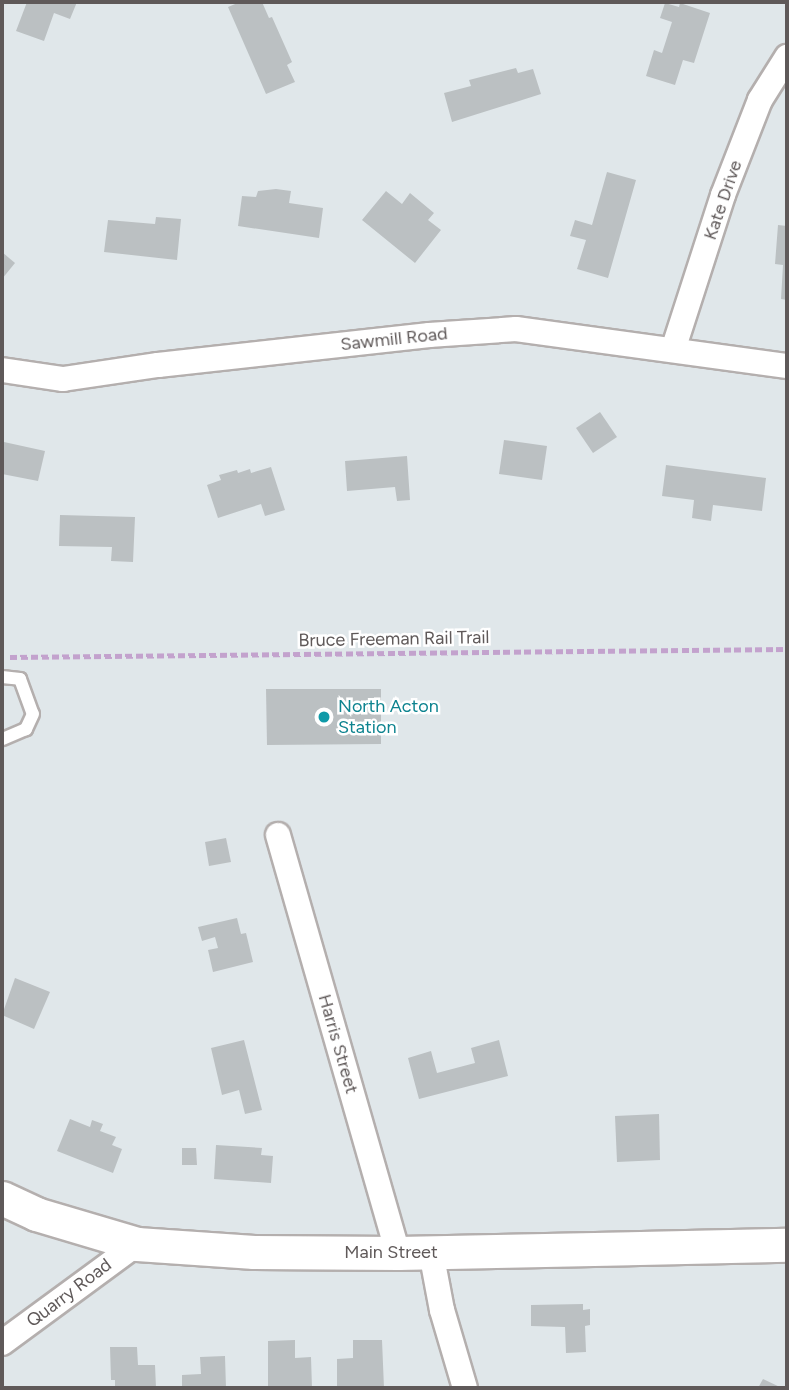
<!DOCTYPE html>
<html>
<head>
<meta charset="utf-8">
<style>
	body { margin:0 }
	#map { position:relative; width:789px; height:1390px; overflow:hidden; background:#e0e7ea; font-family:Figtree,sans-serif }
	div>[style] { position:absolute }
	.building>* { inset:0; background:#bbc0c2 }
	.path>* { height:4.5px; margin-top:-2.25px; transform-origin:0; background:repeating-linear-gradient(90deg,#c3a2cd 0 7px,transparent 0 10.5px) }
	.roads { filter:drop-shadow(2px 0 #b4afae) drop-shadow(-2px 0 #b4afae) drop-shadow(0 2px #b4afae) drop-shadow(0 -2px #b4afae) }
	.lane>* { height:12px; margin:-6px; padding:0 6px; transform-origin:6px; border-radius:6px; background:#fff }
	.street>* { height:24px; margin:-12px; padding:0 12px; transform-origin:12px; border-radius:12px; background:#fff }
	.secondary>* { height:33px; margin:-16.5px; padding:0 16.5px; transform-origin:16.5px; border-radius:16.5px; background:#fff }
	.dots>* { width:19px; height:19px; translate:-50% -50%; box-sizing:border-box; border:4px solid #fff; border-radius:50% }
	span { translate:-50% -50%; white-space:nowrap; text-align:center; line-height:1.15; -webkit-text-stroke:5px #fff; paint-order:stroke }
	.street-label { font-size:18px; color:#5f5959 }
	.culture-label { font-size:18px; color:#0d838f }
	.left { translate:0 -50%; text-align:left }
	.frame { position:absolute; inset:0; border:4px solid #5f5959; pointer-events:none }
</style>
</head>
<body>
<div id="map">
	<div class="building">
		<i style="clip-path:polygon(27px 2px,77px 2px,70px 19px,54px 13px,44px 41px,16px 31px)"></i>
		<i style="clip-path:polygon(240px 2px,262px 2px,269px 18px,272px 17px,292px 62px,287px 65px,295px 82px,266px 94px,228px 7px)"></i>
		<i style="clip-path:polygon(665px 3px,679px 7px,680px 3px,710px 13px,694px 63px,683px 60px,675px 85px,646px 76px,654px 50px,662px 53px,672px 22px,660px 18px)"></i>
		<i style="clip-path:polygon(516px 68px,518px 73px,533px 69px,541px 94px,452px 122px,444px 93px,471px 86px,469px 80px)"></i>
		<i style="clip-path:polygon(607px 172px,636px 180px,608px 278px,577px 269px,586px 240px,570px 236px,575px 220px,592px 225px)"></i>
		<i style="clip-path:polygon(276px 189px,291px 191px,289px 203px,323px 208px,319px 238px,238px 226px,242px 196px,256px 197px,258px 191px)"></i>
		<i style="clip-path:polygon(386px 191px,402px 204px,410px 193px,434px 213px,428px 220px,441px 230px,415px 263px,362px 220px)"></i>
		<i style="clip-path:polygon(156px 217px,181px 219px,177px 260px,104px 252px,108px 220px,155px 224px)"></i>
		<i style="clip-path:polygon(778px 225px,787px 226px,787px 300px,781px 299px,783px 265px,775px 264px)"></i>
		<i style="clip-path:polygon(2px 252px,15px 263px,2px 279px)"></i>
		<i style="clip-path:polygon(600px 412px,617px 437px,593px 453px,576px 428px)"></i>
		<i style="clip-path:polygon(504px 440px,547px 446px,542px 480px,499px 474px)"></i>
		<i style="clip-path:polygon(4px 442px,45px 451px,38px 481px,2px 474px)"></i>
		<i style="clip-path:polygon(407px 456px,410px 500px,397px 501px,395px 487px,347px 491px,345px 461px)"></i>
		<i style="clip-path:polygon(666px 465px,766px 478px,762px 511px,713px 505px,711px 521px,692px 518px,694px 500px,662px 496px)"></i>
		<i style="clip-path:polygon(271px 467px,285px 510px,265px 516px,261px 504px,218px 518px,207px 485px,221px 480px,219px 475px,237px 470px,238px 473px,250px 469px,251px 473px)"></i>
		<i style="clip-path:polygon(60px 515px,135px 517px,133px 562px,111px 561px,112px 547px,59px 546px)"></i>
		<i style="clip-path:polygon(266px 689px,381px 689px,381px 744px,267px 745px)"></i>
		<i style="clip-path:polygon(226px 838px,231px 862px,209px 866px,205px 842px)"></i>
		<i style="clip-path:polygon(237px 918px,241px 934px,246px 933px,253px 962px,213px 972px,208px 950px,218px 948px,215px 937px,202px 941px,198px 927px)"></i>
		<i style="clip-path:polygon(15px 978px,50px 992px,34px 1029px,2px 1015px)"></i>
		<i style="clip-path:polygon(244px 1040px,262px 1110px,245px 1114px,239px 1090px,222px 1095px,211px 1048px)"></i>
		<i style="clip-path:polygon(499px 1040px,508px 1076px,419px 1099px,408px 1058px,431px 1051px,437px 1073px,475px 1063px,471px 1048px)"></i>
		<i style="clip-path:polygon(659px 1114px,660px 1160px,617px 1162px,615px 1116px)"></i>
		<i style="clip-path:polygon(70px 1119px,90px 1127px,92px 1120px,103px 1124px,100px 1131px,116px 1137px,112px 1145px,122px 1149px,113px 1173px,57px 1151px)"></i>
		<i style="clip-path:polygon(216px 1145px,262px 1148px,261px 1155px,273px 1156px,271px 1183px,214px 1179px)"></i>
		<i style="clip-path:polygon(182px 1148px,196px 1148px,197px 1165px,182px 1165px)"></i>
		<i style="clip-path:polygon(583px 1304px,583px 1310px,590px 1309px,590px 1325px,585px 1326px,586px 1352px,566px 1353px,565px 1327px,531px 1326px,531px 1305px)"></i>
		<i style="clip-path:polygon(295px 1340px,295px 1358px,311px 1357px,312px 1388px,268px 1388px,268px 1341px)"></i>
		<i style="clip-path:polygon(353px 1340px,382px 1340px,384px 1388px,337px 1388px,337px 1359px,353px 1358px)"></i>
		<i style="clip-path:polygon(110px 1347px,137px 1347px,138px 1365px,155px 1365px,156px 1388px,115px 1388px,115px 1380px,111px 1380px)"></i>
		<i style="clip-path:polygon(225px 1356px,226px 1388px,182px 1388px,182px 1375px,201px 1374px,200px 1357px)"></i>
		<i style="clip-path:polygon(763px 1379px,782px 1388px,758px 1388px)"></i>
	</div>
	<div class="path">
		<i style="left:10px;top:657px;width:777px;rotate:-0.59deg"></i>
	</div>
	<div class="roads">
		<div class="lane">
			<i style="left:2px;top:677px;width:18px;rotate:6deg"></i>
			<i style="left:20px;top:679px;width:37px;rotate:70deg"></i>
			<i style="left:33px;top:714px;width:17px;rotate:115deg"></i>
			<i style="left:26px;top:729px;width:26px;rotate:157deg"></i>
		</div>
		<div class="street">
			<i style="left:673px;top:350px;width:163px;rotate:-72.1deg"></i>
			<i style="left:723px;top:195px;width:102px;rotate:-68.7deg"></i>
			<i style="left:760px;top:100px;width:51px;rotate:-57.9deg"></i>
			<i style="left:2px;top:370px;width:62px;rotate:8.4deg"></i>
			<i style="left:63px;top:379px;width:96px;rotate:-8.4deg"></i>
			<i style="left:158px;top:365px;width:273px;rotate:-6.3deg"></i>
			<i style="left:429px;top:335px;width:87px;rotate:-3.9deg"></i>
			<i style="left:516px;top:329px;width:274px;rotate:7.8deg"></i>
			<i style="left:278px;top:835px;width:435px;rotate:74deg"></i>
			<i style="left:431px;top:1252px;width:59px;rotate:79.3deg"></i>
			<i style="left:442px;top:1310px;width:81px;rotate:73.6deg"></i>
			<i style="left:2px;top:1343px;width:167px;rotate:-36.3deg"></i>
		</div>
		<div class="secondary">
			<i style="left:2px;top:1198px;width:38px;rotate:25deg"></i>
			<i style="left:36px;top:1214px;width:105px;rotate:16.5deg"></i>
			<i style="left:137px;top:1244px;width:117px;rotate:3.9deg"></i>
			<i style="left:254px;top:1252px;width:144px;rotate:0.4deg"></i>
			<i style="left:398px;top:1253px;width:389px;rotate:-1.2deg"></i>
		</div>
	</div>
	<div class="dots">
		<i style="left:324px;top:717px;background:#0f9aa8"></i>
	</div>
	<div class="street-label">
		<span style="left:723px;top:200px;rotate:-71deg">Kate Drive</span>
		<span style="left:394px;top:339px;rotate:-6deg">Sawmill Road</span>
		<span style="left:394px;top:639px;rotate:-1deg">Bruce Freeman Rail Trail</span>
		<span style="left:338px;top:1044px;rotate:74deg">Harris Street</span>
		<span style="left:391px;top:1252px">Main Street</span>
		<span style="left:69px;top:1293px;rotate:-37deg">Quarry Road</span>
	</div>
	<div class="culture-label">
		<span class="left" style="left:338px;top:717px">North Acton<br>Station</span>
	</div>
	<div class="frame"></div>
</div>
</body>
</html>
